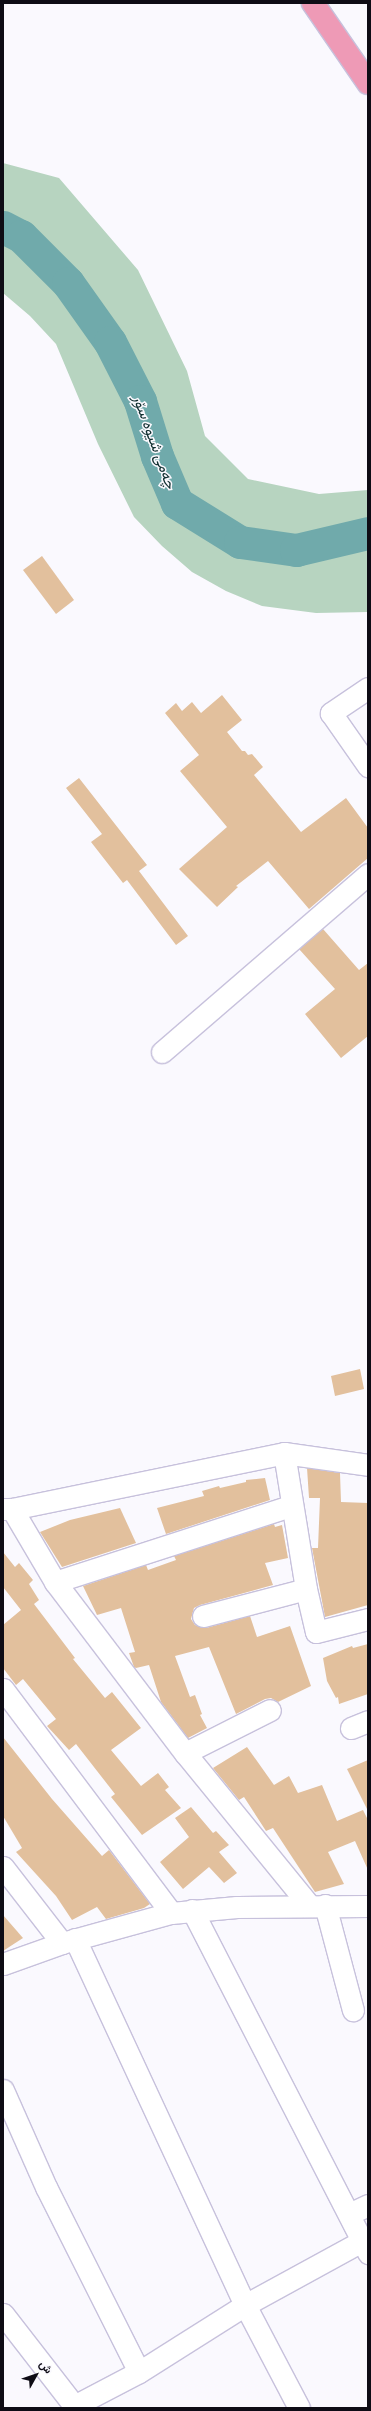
<!DOCTYPE html>
<html>
<head>
<meta charset="utf-8">
<style>
	body { margin:0 }
	#map { position:relative; width:371px; height:2411px; overflow:hidden; background:#faf9fe; font-family:"Fira Sans Condensed",Vazirmatn,sans-serif }
	div>[style] { position:absolute }
	.green>* { inset:0; background:#b7d4c0 }
	.river>* { height:33px; margin:-16.5px; padding:0 16.5px; transform-origin:16.5px; border-radius:16.5px; background:#70aaab }
	.building>* { inset:0; background:#e2c09d }
	.roads { filter:drop-shadow(1px 0 #c7c1dc) drop-shadow(-1px 0 #c7c1dc) drop-shadow(0 1px #c7c1dc) drop-shadow(0 -1px #c7c1dc) }
	.minor>* { height:21px; margin:-10.5px; padding:0 10.5px; transform-origin:10.5px; border-radius:10.5px; background:#fff }
	.major>* { height:22px; margin:-11px; padding:0 11px; transform-origin:11px; border-radius:11px; background:#ee9ab6 }
	span { translate:-50% -50%; white-space:nowrap; text-align:center; line-height:1.15; -webkit-text-stroke:3px #faf9fe; paint-order:stroke }
	.water-label { font-size:15px; color:#102f30; font-style:italic }
	.frame { position:absolute; inset:0; border:4px solid #0e0c15; pointer-events:none }
	.north { position:absolute; left:16px; top:2355px; width:40px; height:40px; -webkit-text-stroke:3px #faf9fe; paint-order:stroke; rotate:50deg; font-size:11px; font-weight:700; line-height:16px; text-align:center; color:#0e0c15 }
	.north::after { content:''; display:block; margin:auto; width:14px; height:18px; background:#0e0c15; clip-path:polygon(50% 0,100% 100%,50% 72%,0 100%) }
</style>
</head>
<body>
<div id="map">
	<div class="green">
		<i style="clip-path:polygon(3px 163px,59px 178px,138px 270px,187px 371px,205px 436px,248px 479px,319px 494px,368px 490px,368px 612px,316px 613px,262px 606px,226px 591px,192px 572px,162px 546px,134px 517px,98px 444px,56px 344px,30px 316px,3px 293px)"></i>
	</div>
	<div class="river">
		<i style="left:3px;top:227px;width:20px;rotate:27deg"></i>
		<i style="left:21px;top:236px;width:66px;rotate:45deg"></i>
		<i style="left:68px;top:283px;width:72px;rotate:54.6deg"></i>
		<i style="left:110px;top:342px;width:66px;rotate:63deg"></i>
		<i style="left:140px;top:401px;width:58px;rotate:72.8deg"></i>
		<i style="left:157px;top:456px;width:51px;rotate:66.9deg"></i>
		<i style="left:177px;top:503px;width:74px;rotate:31.8deg"></i>
		<i style="left:240px;top:542px;width:57px;rotate:8.1deg"></i>
		<i style="left:296px;top:550px;width:74px;rotate:-13.3deg"></i>
	</div>
	<div class="building">
		<i style="clip-path:polygon(42px 556px,74px 600px,56px 614px,23px 570px)"></i>
		<i style="clip-path:polygon(222px 695px,242px 720px,227px 732px,242px 751px,245px 751px,248px 755px,252px 754px,263px 767px,254px 775px,301px 832px,346px 798px,368px 828px,368px 858px,309px 909px,268px 861px,236px 886px,238px 887px,217px 907px,179px 869px,227px 827px,180px 771px,199px 755px,165px 713px,176px 703px,182px 711px,192px 702px,201px 713px)"></i>
		<i style="clip-path:polygon(79px 778px,147px 865px,139px 871px,188px 936px,176px 945px,127px 880px,123px 883px,91px 842px,102px 834px,66px 788px)"></i>
		<i style="clip-path:polygon(323px 929px,359px 970px,368px 963px,368px 1036px,341px 1058px,305px 1014px,335px 989px,299px 949px)"></i>
		<i style="clip-path:polygon(360px 1369px,364px 1389px,335px 1396px,331px 1376px)"></i>
		<i style="clip-path:polygon(307px 1468px,340px 1473px,341px 1502px,368px 1503px,368px 1605px,325px 1617px,312px 1548px,318px 1548px,320px 1498px,309px 1498px)"></i>
		<i style="clip-path:polygon(265px 1478px,270px 1500px,166px 1534px,157px 1508px,204px 1496px,202px 1491px,219px 1486px,220px 1488px,246px 1482px,246px 1480px)"></i>
		<i style="clip-path:polygon(120px 1508px,136px 1543px,62px 1567px,40px 1532px,70px 1520px)"></i>
		<i style="clip-path:polygon(274px 1524px,275px 1527px,282px 1525px,288px 1558px,265px 1563px,273px 1585px,200px 1605px,194px 1608px,191px 1619px,195px 1625px,206px 1628px,250px 1616px,257px 1637px,290px 1626px,311px 1686px,278px 1702px,271px 1698px,265px 1699px,236px 1714px,209px 1647px,175px 1656px,190px 1697px,195px 1695px,202px 1714px,200px 1715px,207px 1728px,188px 1738px,161px 1702px,149px 1665px,136px 1668px,134px 1667px,129px 1653px,135px 1652px,121px 1608px,97px 1615px,83px 1586px,146px 1565px,148px 1570px,176px 1560px,174px 1556px)"></i>
		<i style="clip-path:polygon(3px 1552px,15px 1567px,19px 1563px,33px 1580px,29px 1584px,39px 1600px,34px 1604px,75px 1658px,73px 1659px,105px 1698px,112px 1692px,141px 1728px,111px 1750px,141px 1786px,158px 1773px,169px 1787px,165px 1790px,181px 1808px,142px 1835px,111px 1797px,115px 1794px,76px 1744px,69px 1750px,47px 1726px,56px 1719px,23px 1679px,16px 1685px,3px 1668px,3px 1625px,21px 1610px,3px 1587px)"></i>
		<i style="clip-path:polygon(368px 1644px,368px 1694px,339px 1704px,338px 1697px,336px 1698px,327px 1681px,323px 1658px,352px 1646px,353px 1648px)"></i>
		<i style="clip-path:polygon(3px 1737px,52px 1799px,102px 1856px,109px 1850px,150px 1904px,144px 1908px,106px 1919px,97px 1907px,72px 1920px,56px 1896px,16px 1852px,22px 1848px,3px 1816px)"></i>
		<i style="clip-path:polygon(247px 1747px,274px 1785px,289px 1776px,298px 1793px,322px 1785px,337px 1821px,363px 1810px,368px 1820px,368px 1870px,355px 1841px,328px 1852px,344px 1884px,315px 1892px,273px 1828px,266px 1831px,244px 1797px,239px 1800px,213px 1768px)"></i>
		<i style="clip-path:polygon(368px 1760px,368px 1811px,347px 1769px)"></i>
		<i style="clip-path:polygon(191px 1807px,213px 1833px,216px 1831px,229px 1845px,219px 1852px,237px 1873px,224px 1883px,209px 1867px,183px 1889px,160px 1862px,189px 1837px,175px 1818px)"></i>
		<i style="clip-path:polygon(3px 1915px,23px 1938px,3px 1951px)"></i>
	</div>
	<div class="roads">
		<div class="minor">
			<i style="left:368px;top:688px;width:45px;rotate:146deg"></i>
			<i style="left:331px;top:713px;width:65px;rotate:55.1deg"></i>
			<i style="left:162px;top:1052px;width:272px;rotate:-40.8deg"></i>
			<i style="left:284px;top:1453px;width:138px;rotate:80.8deg"></i>
			<i style="left:306px;top:1589px;width:44px;rotate:76.9deg"></i>
			<i style="left:316px;top:1632px;width:54px;rotate:-14deg"></i>
			<i style="left:3px;top:1509px;width:9px"></i>
			<i style="left:12px;top:1509px;width:278px;rotate:-11.6deg"></i>
			<i style="left:284px;top:1453px;width:85px;rotate:8.1deg"></i>
			<i style="left:12px;top:1509px;width:85px;rotate:59.5deg"></i>
			<i style="left:55px;top:1582px;width:215px;rotate:52.8deg"></i>
			<i style="left:185px;top:1753px;width:196px;rotate:50.8deg"></i>
			<i style="left:55px;top:1582px;width:248px;rotate:-17.9deg"></i>
			<i style="left:203px;top:1616px;width:106px;rotate:-14.7deg"></i>
			<i style="left:3px;top:1689px;width:280px;rotate:53.1deg"></i>
			<i style="left:351px;top:1728px;width:18px;rotate:-22deg"></i>
			<i style="left:185px;top:1753px;width:95px;rotate:-26.8deg"></i>
			<i style="left:3px;top:1867px;width:96px;rotate:52.2deg"></i>
			<i style="left:325px;top:1905px;width:109px;rotate:75.1deg"></i>
			<i style="left:192px;top:1910px;width:386px;rotate:62.8deg"></i>
			<i style="left:75px;top:1939px;width:404px;rotate:65.1deg"></i>
			<i style="left:245px;top:2305px;width:116px;rotate:62.3deg"></i>
			<i style="left:3px;top:1964px;width:63px;rotate:-19.6deg"></i>
			<i style="left:62px;top:1943px;width:113px;rotate:-15.4deg"></i>
			<i style="left:171px;top:1913px;width:66px;rotate:-5.2deg"></i>
			<i style="left:237px;top:1907px;width:131px;rotate:-0.4deg"></i>
			<i style="left:3px;top:2090px;width:106px;rotate:66.1deg"></i>
			<i style="left:46px;top:2187px;width:207px;rotate:63.3deg"></i>
			<i style="left:349px;top:2214px;width:21px;rotate:-25deg"></i>
			<i style="left:3px;top:2314px;width:119px;rotate:52.2deg"></i>
			<i style="left:74px;top:2406px;width:73px;rotate:-27.6deg"></i>
			<i style="left:139px;top:2372px;width:125px;rotate:-32.3deg"></i>
			<i style="left:245px;top:2305px;width:133px;rotate:-28.7deg"></i>
		</div>
		<div class="major">
			<i style="left:313px;top:3px;width:97px;rotate:55.5deg"></i>
		</div>
	</div>
	<div class="water-label">
		<span style="left:154px;top:442px;rotate:70deg">چەمی شیوە سۆر</span>
	</div>
	<div class="frame"></div>
	<div class="north">ش</div>
</div>
</body>
</html>
